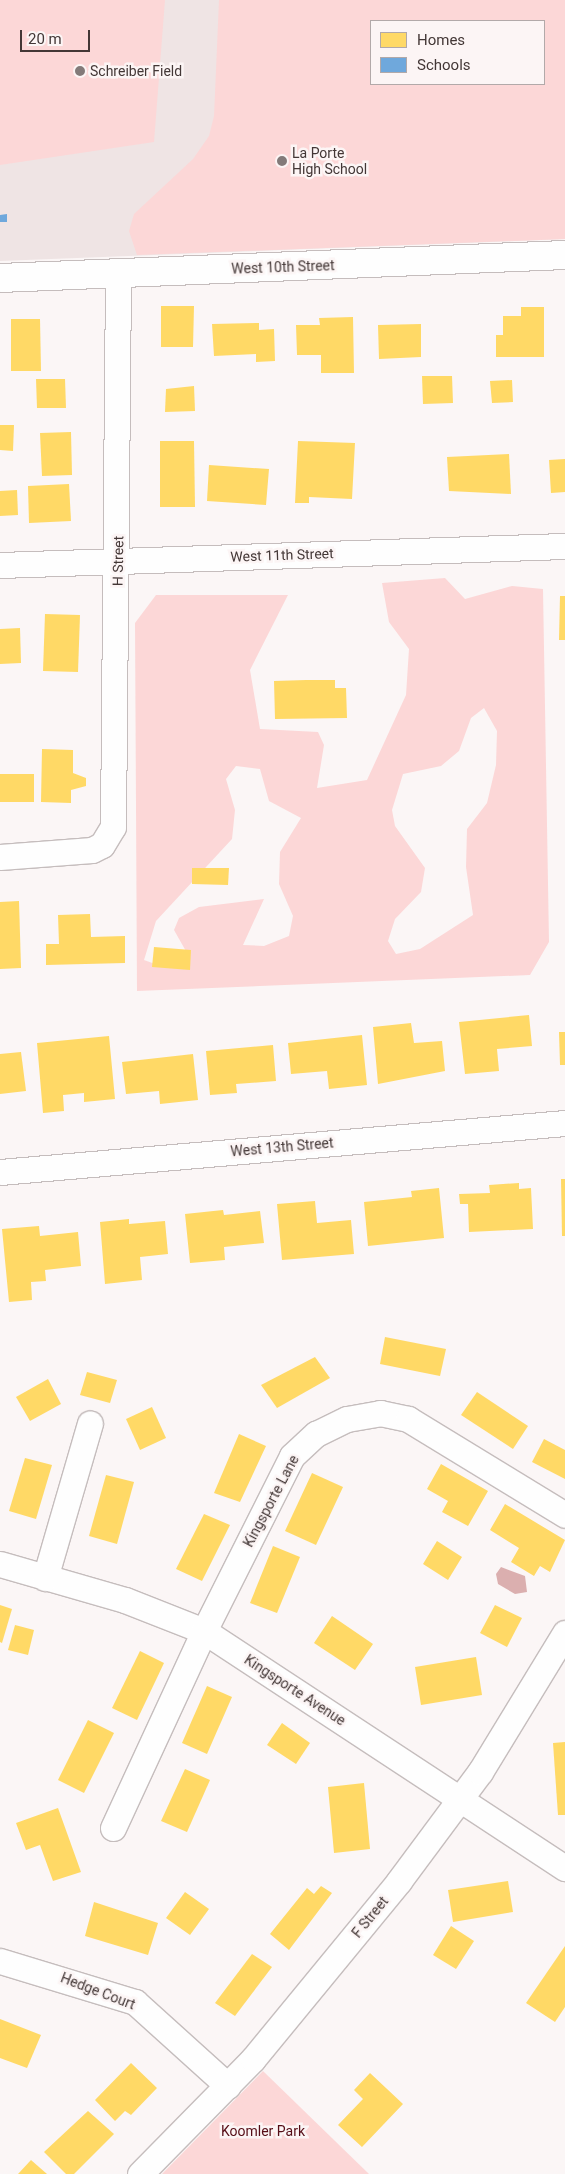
<!DOCTYPE html>
<html>
<head>
<meta charset="utf-8">
<style>
	body { margin:0 }
	#map { position:relative; width:565px; height:2174px; overflow:hidden; background:#fbf6f6; font-family:Roboto,sans-serif }
	div>[style] { position:absolute }
	.built>* { inset:0; background:#efe4e4 }
	.green>* { inset:0; background:#fcd7d7 }
	.water>* { inset:0; background:#dbafaf }
	.homes>* { inset:0; background:#ffd966 }
	.schools>* { inset:0; background:#6fa8dc }
	.roads { filter:drop-shadow(1px 0 #c5bdbd) drop-shadow(-1px 0 #c5bdbd) drop-shadow(0 1px #c5bdbd) drop-shadow(0 -1px #c5bdbd) }
	.minor>* { height:25px; margin:-12.5px; padding:0 12.5px; transform-origin:12.5px; border-radius:12.5px; background:#fefefe }
	.tertiary>* { height:28px; margin:-14px; padding:0 14px; transform-origin:14px; border-radius:14px; background:#fefefe }
	.dots>* { width:14px; height:14px; translate:-50% -50%; box-sizing:border-box; border:2px solid #fcf5f5; border-radius:50% }
	span { translate:-50% -50%; white-space:nowrap; text-align:center; line-height:1.15; -webkit-text-stroke:5px #fcf5f5; paint-order:stroke }
	.poi-label { font-size:14px; color:#433736 }
	.left { translate:0 -50%; text-align:left }
	.street-label { font-size:14px; color:#433736 }
	.park-label { font-size:14px; color:#560e17 }
	.legend { position:absolute; left:370px; top:20px; width:175px; height:65px; box-sizing:border-box; background:#fcf5f5; border:1px solid #b2a9a9; margin:0; padding:6px 9px; list-style:none; font-size:15px; color:#433736 }
	.legend li { display:flex; align-items:center; gap:10px; height:25px }
	.legend b { width:25px; border:1px solid #b2a9a9 }
	.scale { position:absolute; left:20px; top:30px; width:70px; height:22px; box-sizing:border-box; border:2px solid #433736; border-top:0; padding-left:6px; font-size:15px; line-height:18px; white-space:nowrap; color:#433736; -webkit-text-stroke:4px #fcf5f5; paint-order:stroke }
</style>
</head>
<body>
<div id="map">
	<div class="built">
		<i style="clip-path:polygon(evenodd,0 0,565px 0,565px 239px,0 261px,0 0,371px 21px,544px 21px,544px 84px,371px 84px,371px 21px)"></i>
	</div>
	<div class="green">
		<i style="clip-path:polygon(0 0,165px 0,154px 142px,0 165px)"></i>
		<i style="clip-path:polygon(evenodd,219px 0,565px 0,565px 239px,137px 255px,129px 231px,134px 214px,193px 159px,209px 136px,214px 116px,219px 0,371px 21px,544px 21px,544px 84px,371px 84px,371px 21px)"></i>
		<i style="clip-path:polygon(evenodd,445px 578px,465px 599px,512px 586px,543px 589px,549px 942px,530px 975px,137px 991px,135px 623px,156px 595px,288px 595px,250px 670px,260px 729px,318px 732px,324px 745px,317px 788px,367px 780px,406px 695px,409px 649px,389px 622px,382px 583px,445px 578px,484px 708px,497px 731px,496px 765px,487px 803px,467px 829px,466px 867px,473px 915px,420px 949px,396px 954px,388px 941px,395px 919px,421px 892px,425px 868px,395px 826px,392px 810px,403px 774px,441px 766px,459px 751px,471px 718px,484px 708px,445px 578px,236px 766px,260px 769px,269px 801px,301px 818px,280px 852px,279px 884px,293px 916px,289px 936px,264px 946px,243px 945px,264px 899px,199px 907px,179px 918px,174px 930px,187px 953px,166px 968px,144px 960px,156px 921px,232px 839px,235px 810px,226px 779px,236px 766px)"></i>
		<i style="clip-path:polygon(263px 2071px,369px 2174px,162px 2174px)"></i>
	</div>
	<div class="water">
		<i style="clip-path:polygon(501px 1567px,525px 1576px,527px 1592px,515px 1594px,498px 1584px,496px 1574px)"></i>
	</div>
	<div class="homes">
		<i style="clip-path:polygon(161px 306px,194px 306px,193px 347px,161px 347px)"></i>
		<i style="clip-path:polygon(521px 307px,544px 307px,544px 357px,496px 357px,496px 335px,503px 335px,503px 316px,521px 316px)"></i>
		<i style="clip-path:polygon(353px 317px,354px 373px,321px 373px,321px 355px,297px 355px,296px 325px,320px 325px,319px 318px)"></i>
		<i style="clip-path:polygon(11px 319px,40px 319px,41px 371px,11px 371px)"></i>
		<i style="clip-path:polygon(259px 323px,259px 330px,274px 329px,275px 361px,256px 362px,256px 354px,214px 356px,212px 324px)"></i>
		<i style="clip-path:polygon(421px 324px,421px 357px,379px 359px,378px 325px)"></i>
		<i style="clip-path:polygon(422px 376px,452px 376px,453px 403px,423px 404px)"></i>
		<i style="clip-path:polygon(36px 379px,65px 379px,66px 408px,37px 408px)"></i>
		<i style="clip-path:polygon(512px 380px,513px 402px,492px 403px,490px 381px)"></i>
		<i style="clip-path:polygon(194px 386px,195px 411px,165px 412px,166px 389px)"></i>
		<i style="clip-path:polygon(0 425px,14px 425px,13px 451px,0 450px)"></i>
		<i style="clip-path:polygon(71px 432px,72px 475px,42px 476px,40px 433px)"></i>
		<i style="clip-path:polygon(160px 441px,194px 441px,195px 507px,160px 507px)"></i>
		<i style="clip-path:polygon(298px 441px,355px 443px,352px 499px,309px 497px,309px 503px,295px 503px)"></i>
		<i style="clip-path:polygon(509px 454px,511px 494px,449px 491px,447px 457px)"></i>
		<i style="clip-path:polygon(565px 459px,565px 492px,551px 493px,549px 460px)"></i>
		<i style="clip-path:polygon(209px 465px,269px 469px,266px 505px,207px 501px)"></i>
		<i style="clip-path:polygon(69px 484px,71px 521px,29px 523px,28px 486px)"></i>
		<i style="clip-path:polygon(17px 490px,18px 515px,0 516px,0 491px)"></i>
		<i style="clip-path:polygon(560px 596px,565px 596px,565px 640px,559px 640px)"></i>
		<i style="clip-path:polygon(45px 614px,80px 615px,78px 672px,43px 671px)"></i>
		<i style="clip-path:polygon(20px 628px,21px 663px,0 664px,0 629px)"></i>
		<i style="clip-path:polygon(306px 680px,335px 680px,335px 688px,346px 688px,347px 718px,275px 719px,274px 681px)"></i>
		<i style="clip-path:polygon(42px 749px,73px 750px,73px 773px,86px 778px,86px 786px,71px 790px,71px 803px,41px 802px)"></i>
		<i style="clip-path:polygon(0 774px,34px 774px,34px 802px,0 802px)"></i>
		<i style="clip-path:polygon(192px 868px,229px 868px,228px 885px,192px 884px)"></i>
		<i style="clip-path:polygon(19px 901px,21px 968px,0 969px,0 902px)"></i>
		<i style="clip-path:polygon(90px 914px,91px 937px,125px 936px,125px 963px,46px 965px,46px 944px,59px 944px,58px 915px)"></i>
		<i style="clip-path:polygon(154px 947px,191px 950px,190px 970px,152px 967px)"></i>
		<i style="clip-path:polygon(529px 1015px,532px 1046px,497px 1049px,499px 1071px,465px 1074px,459px 1022px)"></i>
		<i style="clip-path:polygon(411px 1023px,414px 1043px,442px 1041px,445px 1071px,378px 1084px,373px 1027px)"></i>
		<i style="clip-path:polygon(559px 1032px,565px 1032px,565px 1065px,560px 1065px)"></i>
		<i style="clip-path:polygon(362px 1035px,367px 1085px,329px 1089px,327px 1071px,291px 1074px,288px 1043px)"></i>
		<i style="clip-path:polygon(109px 1036px,115px 1099px,84px 1102px,84px 1093px,63px 1095px,64px 1111px,43px 1113px,37px 1043px)"></i>
		<i style="clip-path:polygon(273px 1045px,276px 1081px,236px 1084px,237px 1093px,210px 1095px,206px 1051px)"></i>
		<i style="clip-path:polygon(21px 1052px,26px 1091px,0 1094px,0 1054px)"></i>
		<i style="clip-path:polygon(193px 1054px,198px 1100px,160px 1104px,159px 1091px,126px 1094px,122px 1062px)"></i>
		<i style="clip-path:polygon(561px 1179px,565px 1179px,565px 1236px,562px 1236px)"></i>
		<i style="clip-path:polygon(519px 1183px,519px 1189px,531px 1188px,533px 1229px,469px 1232px,468px 1204px,460px 1204px,459px 1194px,490px 1193px,489px 1185px)"></i>
		<i style="clip-path:polygon(439px 1188px,444px 1238px,368px 1246px,364px 1202px,412px 1197px,411px 1191px)"></i>
		<i style="clip-path:polygon(315px 1201px,317px 1223px,351px 1220px,354px 1254px,282px 1260px,277px 1204px)"></i>
		<i style="clip-path:polygon(223px 1210px,224px 1215px,260px 1211px,264px 1243px,224px 1247px,225px 1260px,190px 1263px,185px 1214px)"></i>
		<i style="clip-path:polygon(129px 1219px,129px 1224px,165px 1221px,168px 1254px,140px 1257px,142px 1280px,105px 1284px,100px 1222px)"></i>
		<i style="clip-path:polygon(39px 1226px,40px 1236px,78px 1232px,81px 1266px,45px 1270px,46px 1281px,31px 1282px,32px 1300px,9px 1302px,2px 1229px)"></i>
		<i style="clip-path:polygon(385px 1337px,446px 1349px,440px 1376px,380px 1364px)"></i>
		<i style="clip-path:polygon(315px 1357px,330px 1378px,277px 1408px,261px 1385px)"></i>
		<i style="clip-path:polygon(87px 1372px,117px 1380px,110px 1403px,80px 1395px)"></i>
		<i style="clip-path:polygon(48px 1379px,61px 1404px,30px 1421px,16px 1397px)"></i>
		<i style="clip-path:polygon(477px 1392px,528px 1426px,513px 1449px,461px 1415px)"></i>
		<i style="clip-path:polygon(152px 1407px,166px 1438px,140px 1450px,126px 1419px)"></i>
		<i style="clip-path:polygon(239px 1434px,266px 1446px,240px 1502px,214px 1493px)"></i>
		<i style="clip-path:polygon(544px 1439px,565px 1450px,565px 1479px,532px 1462px)"></i>
		<i style="clip-path:polygon(25px 1458px,52px 1465px,36px 1519px,9px 1511px)"></i>
		<i style="clip-path:polygon(441px 1464px,488px 1491px,468px 1526px,442px 1512px,448px 1501px,427px 1489px)"></i>
		<i style="clip-path:polygon(312px 1473px,343px 1487px,316px 1545px,285px 1531px)"></i>
		<i style="clip-path:polygon(106px 1475px,134px 1482px,117px 1544px,89px 1536px)"></i>
		<i style="clip-path:polygon(505px 1504px,565px 1540px,550px 1572px,540px 1566px,534px 1576px,511px 1562px,519px 1548px,490px 1530px)"></i>
		<i style="clip-path:polygon(204px 1514px,230px 1525px,202px 1581px,176px 1569px)"></i>
		<i style="clip-path:polygon(437px 1541px,462px 1557px,448px 1580px,423px 1564px)"></i>
		<i style="clip-path:polygon(273px 1546px,300px 1557px,277px 1613px,250px 1603px)"></i>
		<i style="clip-path:polygon(0 1605px,12px 1609px,2px 1643px,0 1642px)"></i>
		<i style="clip-path:polygon(495px 1605px,522px 1618px,507px 1647px,480px 1633px)"></i>
		<i style="clip-path:polygon(332px 1616px,373px 1644px,355px 1670px,314px 1643px)"></i>
		<i style="clip-path:polygon(15px 1625px,34px 1630px,28px 1655px,8px 1650px)"></i>
		<i style="clip-path:polygon(140px 1651px,164px 1663px,137px 1720px,112px 1708px)"></i>
		<i style="clip-path:polygon(476px 1657px,482px 1695px,421px 1705px,415px 1667px)"></i>
		<i style="clip-path:polygon(207px 1686px,232px 1697px,207px 1754px,182px 1743px)"></i>
		<i style="clip-path:polygon(88px 1720px,114px 1733px,84px 1793px,58px 1780px)"></i>
		<i style="clip-path:polygon(282px 1723px,310px 1743px,296px 1764px,267px 1745px)"></i>
		<i style="clip-path:polygon(565px 1742px,565px 1815px,558px 1815px,553px 1743px)"></i>
		<i style="clip-path:polygon(185px 1769px,210px 1780px,187px 1832px,161px 1821px)"></i>
		<i style="clip-path:polygon(364px 1783px,370px 1849px,334px 1853px,328px 1787px)"></i>
		<i style="clip-path:polygon(58px 1808px,81px 1872px,53px 1881px,40px 1845px,26px 1850px,16px 1823px)"></i>
		<i style="clip-path:polygon(508px 1881px,513px 1912px,453px 1922px,448px 1890px)"></i>
		<i style="clip-path:polygon(321px 1886px,332px 1893px,289px 1950px,270px 1934px,307px 1888px,314px 1894px)"></i>
		<i style="clip-path:polygon(185px 1892px,209px 1909px,190px 1935px,166px 1918px)"></i>
		<i style="clip-path:polygon(94px 1902px,158px 1923px,148px 1955px,85px 1936px)"></i>
		<i style="clip-path:polygon(451px 1926px,474px 1941px,456px 1969px,433px 1955px)"></i>
		<i style="clip-path:polygon(565px 1946px,565px 2007px,555px 2022px,526px 2003px)"></i>
		<i style="clip-path:polygon(252px 1954px,272px 1967px,235px 2016px,215px 2003px)"></i>
		<i style="clip-path:polygon(0 2019px,41px 2035px,27px 2068px,0 2058px)"></i>
		<i style="clip-path:polygon(131px 2063px,157px 2088px,131px 2115px,125px 2111px,115px 2121px,95px 2100px)"></i>
		<i style="clip-path:polygon(370px 2073px,403px 2104px,362px 2147px,338px 2125px,363px 2099px,354px 2090px)"></i>
		<i style="clip-path:polygon(88px 2111px,114px 2134px,74px 2174px,66px 2174px,44px 2152px)"></i>
		<i style="clip-path:polygon(31px 2160px,47px 2174px,18px 2174px)"></i>
	</div>
	<div class="schools">
		<i style="clip-path:polygon(7px 214px,7px 222px,0 222px,0 215px)"></i>
	</div>
	<div class="roads">
		<div class="minor">
			<i style="left:0;top:565px;width:565px;rotate:-1.93deg"></i>
			<i style="left:0;top:857px;width:92px;rotate:-4.4deg"></i>
			<i style="left:92px;top:850px;width:11px;rotate:-27deg"></i>
			<i style="left:102px;top:845px;width:21px;rotate:-59deg"></i>
			<i style="left:113px;top:827px;width:553px;rotate:-89.48deg"></i>
			<i style="left:0;top:1172px;width:567px;rotate:-4.96deg"></i>
			<i style="left:0;top:1564px;width:130px;rotate:16.1deg"></i>
			<i style="left:125px;top:1600px;width:85px;rotate:21.4deg"></i>
			<i style="left:204px;top:1631px;width:432px;rotate:33.3deg"></i>
			<i style="left:45px;top:1578px;width:161px;rotate:-73.8deg"></i>
			<i style="left:113px;top:1828px;width:217px;rotate:-65.2deg"></i>
			<i style="left:204px;top:1631px;width:196px;rotate:-63.3deg"></i>
			<i style="left:292px;top:1456px;width:33px;rotate:-43deg"></i>
			<i style="left:316px;top:1434px;width:34px;rotate:-26deg"></i>
			<i style="left:347px;top:1419px;width:34px;rotate:-10deg"></i>
			<i style="left:380px;top:1413px;width:29px;rotate:12deg"></i>
			<i style="left:408px;top:1419px;width:184px;rotate:31.4deg"></i>
			<i style="left:0;top:1961px;width:141px;rotate:16.9deg"></i>
			<i style="left:135px;top:2002px;width:125px;rotate:42.1deg"></i>
			<i style="left:140px;top:2174px;width:161px;rotate:-45.5deg"></i>
			<i style="left:253px;top:2059px;width:230px;rotate:-50.6deg"></i>
			<i style="left:399px;top:1881px;width:136px;rotate:-53.4deg"></i>
			<i style="left:480px;top:1772px;width:163px;rotate:-58.6deg"></i>
		</div>
		<div class="tertiary">
			<i style="left:0;top:278px;width:565px;rotate:-2.33deg"></i>
		</div>
	</div>
	<div class="dots">
		<i style="left:80px;top:71px;background:#837a79"></i>
		<i style="left:282px;top:161px;background:#837a79"></i>
	</div>
	<div class="poi-label">
		<span class="left" style="left:90px;top:71px">Schreiber Field</span>
		<span class="left" style="left:292px;top:161px">La Porte<br>High School</span>
	</div>
	<div class="street-label">
		<span style="left:283px;top:267px;rotate:-2deg">West 10th Street</span>
		<span style="left:282px;top:555px;rotate:-2deg">West 11th Street</span>
		<span style="left:118px;top:561px;rotate:-89deg">H Street</span>
		<span style="left:282px;top:1147px;rotate:-5deg">West 13th Street</span>
		<span style="left:271px;top:1501px;rotate:-62deg">Kingsporte Lane</span>
		<span style="left:295px;top:1690px;rotate:33deg">Kingsporte Avenue</span>
		<span style="left:370px;top:1917px;rotate:-51deg">F Street</span>
		<span style="left:98px;top:1991px;rotate:21deg">Hedge Court</span>
	</div>
	<div class="park-label">
		<span style="left:263px;top:2131px">Koomler Park</span>
	</div>
	<ul class="legend">
	<li><b style="height:14px;background:#ffd966"></b>Homes</li>
	<li><b style="height:14px;background:#6fa8dc"></b>Schools</li>
	</ul>
	<div class="scale">20 m</div>
</div>
</body>
</html>
